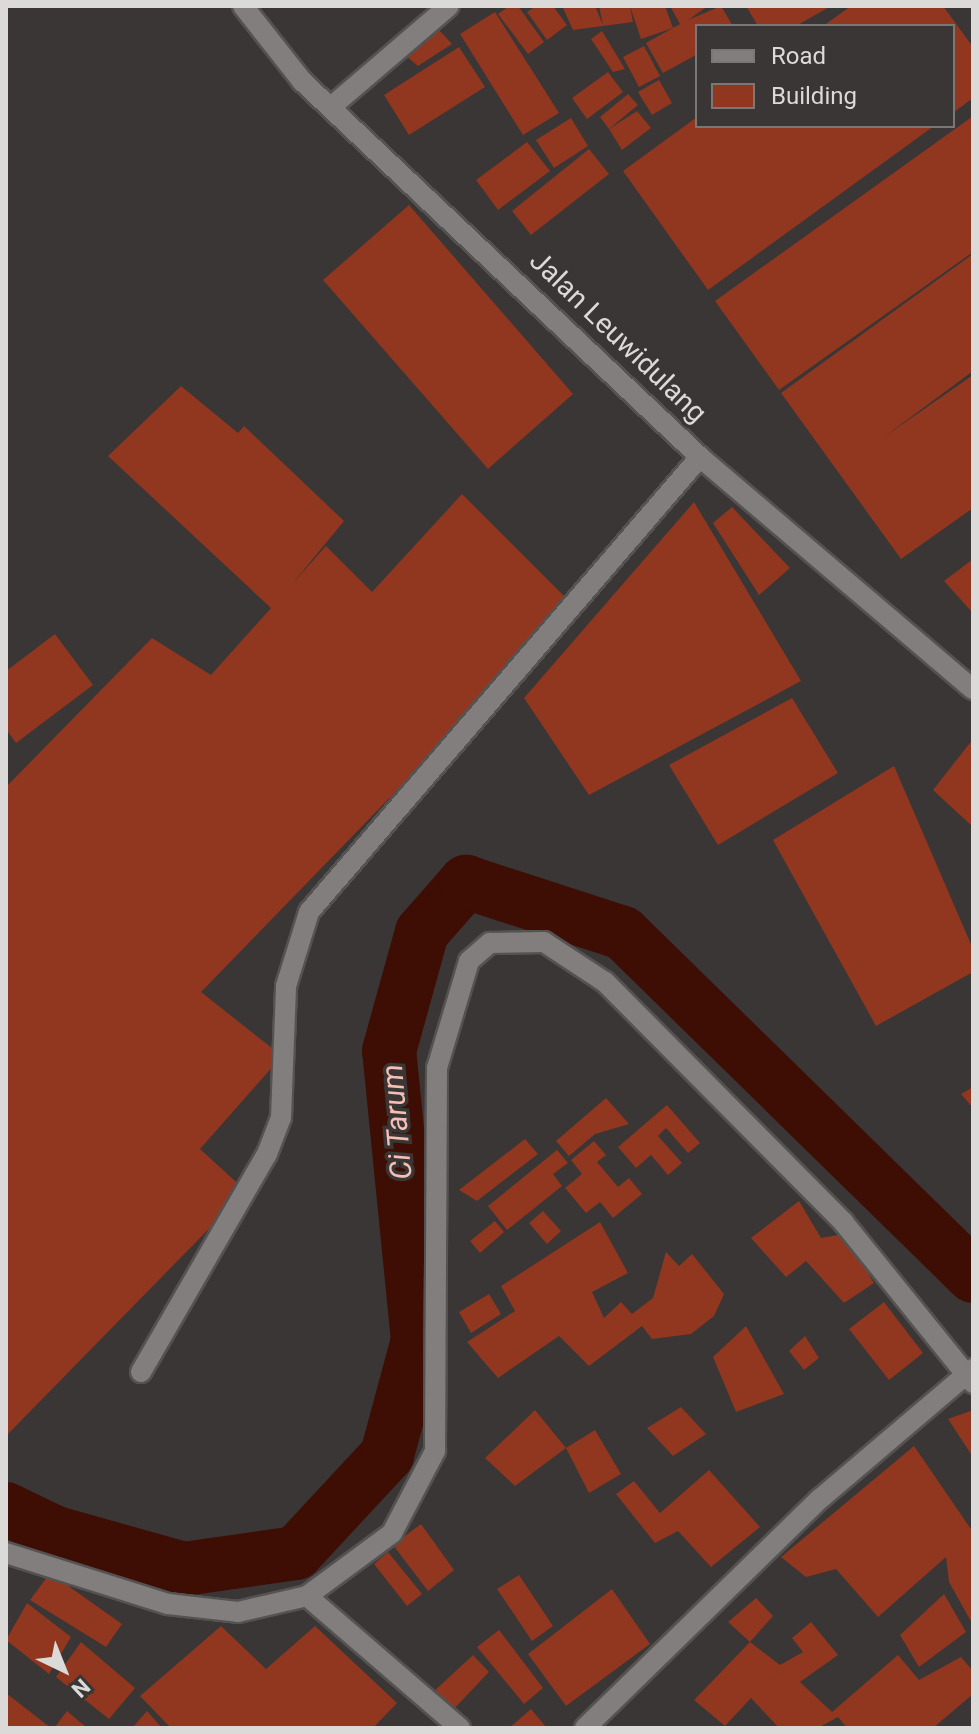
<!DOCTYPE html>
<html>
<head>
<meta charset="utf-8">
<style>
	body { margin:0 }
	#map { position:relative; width:979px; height:1734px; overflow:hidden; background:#393635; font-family:Roboto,sans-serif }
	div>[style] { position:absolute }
	.river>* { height:54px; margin:-27px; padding:0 27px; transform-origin:27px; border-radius:27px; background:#3e0e04 }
	.building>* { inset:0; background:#91361f }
	.roads { filter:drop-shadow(2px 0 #555252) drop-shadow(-2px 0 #555252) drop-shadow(0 2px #555252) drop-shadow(0 -2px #555252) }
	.minor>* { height:20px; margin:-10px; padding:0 10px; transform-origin:10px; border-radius:10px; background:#817e7d }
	span { translate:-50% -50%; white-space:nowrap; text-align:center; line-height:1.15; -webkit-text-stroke:7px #393635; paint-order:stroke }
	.street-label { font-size:28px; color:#dcdad9 }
	.water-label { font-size:30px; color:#f5c0b3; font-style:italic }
	.frame { position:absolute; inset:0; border:8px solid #dcdad9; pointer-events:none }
	.legend { position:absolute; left:695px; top:24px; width:260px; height:104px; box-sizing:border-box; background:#393635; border:2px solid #7a7877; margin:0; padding:10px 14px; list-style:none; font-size:24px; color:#dcdad9 }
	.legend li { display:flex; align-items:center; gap:16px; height:40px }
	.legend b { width:40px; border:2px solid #7a7877 }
	.north { position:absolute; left:24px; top:1630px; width:80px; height:80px; -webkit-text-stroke:6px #393635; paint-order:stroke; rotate:137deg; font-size:22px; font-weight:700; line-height:32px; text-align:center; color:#dcdad9 }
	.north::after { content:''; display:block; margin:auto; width:28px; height:36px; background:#dcdad9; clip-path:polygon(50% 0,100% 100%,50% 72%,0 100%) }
</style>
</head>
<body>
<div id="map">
	<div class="river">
		<i style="left:6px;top:1509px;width:55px;rotate:25.6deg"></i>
		<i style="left:56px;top:1533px;width:133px;rotate:15.7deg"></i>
		<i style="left:184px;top:1569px;width:113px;rotate:-8.1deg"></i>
		<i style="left:296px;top:1553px;width:134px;rotate:-47.1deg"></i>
		<i style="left:387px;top:1455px;width:119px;rotate:-74.9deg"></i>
		<i style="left:418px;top:1340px;width:290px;rotate:-95.7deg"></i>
		<i style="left:389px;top:1051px;width:123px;rotate:-74.5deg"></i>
		<i style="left:422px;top:932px;width:67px;rotate:-48.7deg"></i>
		<i style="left:466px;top:882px;width:165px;rotate:18deg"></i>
		<i style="left:623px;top:933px;width:490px;rotate:44.4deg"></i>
	</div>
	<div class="building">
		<i style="clip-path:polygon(509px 6px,518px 6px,544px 42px,528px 54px,498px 14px)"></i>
		<i style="clip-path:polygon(536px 6px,553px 6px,567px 25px,547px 40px,527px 12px)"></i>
		<i style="clip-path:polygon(562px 6px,595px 6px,603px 25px,599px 6px,630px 6px,633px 22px,573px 30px)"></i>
		<i style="clip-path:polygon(630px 6px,665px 6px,673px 28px,641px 39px)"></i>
		<i style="clip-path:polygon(670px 6px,708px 6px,688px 20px,721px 6px,733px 26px,697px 26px,696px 55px,663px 73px,646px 43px,680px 24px)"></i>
		<i style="clip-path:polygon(746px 6px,831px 6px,796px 26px,758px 26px)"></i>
		<i style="clip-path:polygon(851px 6px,943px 6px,973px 47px,973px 98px,953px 113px,953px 26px,823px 26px)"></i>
		<i style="clip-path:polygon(495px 12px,559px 113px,523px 135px,460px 34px)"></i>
		<i style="clip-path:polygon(438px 29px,452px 44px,418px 66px,406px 56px)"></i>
		<i style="clip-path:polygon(602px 31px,625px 69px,613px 72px,591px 39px)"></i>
		<i style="clip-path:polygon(644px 46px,660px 76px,639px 87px,623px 57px)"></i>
		<i style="clip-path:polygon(459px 47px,485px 87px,409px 135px,384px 95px)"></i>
		<i style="clip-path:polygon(608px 72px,623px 92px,587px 119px,572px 98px)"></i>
		<i style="clip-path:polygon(659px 80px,672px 103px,652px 115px,638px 92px)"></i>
		<i style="clip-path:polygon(628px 94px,638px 105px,609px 129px,600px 117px)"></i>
		<i style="clip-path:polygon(637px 111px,651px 128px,622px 150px,609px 129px)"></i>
		<i style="clip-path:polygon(973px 116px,973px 252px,779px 390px,715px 301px)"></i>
		<i style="clip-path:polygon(697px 117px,697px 126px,934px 126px,708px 290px,623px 171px)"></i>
		<i style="clip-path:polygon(571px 118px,588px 146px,554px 168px,536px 140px)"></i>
		<i style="clip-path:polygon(527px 142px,550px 171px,498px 210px,476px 180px)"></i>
		<i style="clip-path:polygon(589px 149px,609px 174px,531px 235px,512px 211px)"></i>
		<i style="clip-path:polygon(409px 205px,573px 394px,488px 469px,323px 280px)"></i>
		<i style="clip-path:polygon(973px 254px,973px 371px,884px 437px,973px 375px,973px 508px,901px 559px,781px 393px)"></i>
		<i style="clip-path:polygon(181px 386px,238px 433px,244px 426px,344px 521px,293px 583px,326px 546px,372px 592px,462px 494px,575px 607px,201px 992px,282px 1056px,200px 1149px,246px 1191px,6px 1436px,6px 787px,152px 638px,211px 675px,271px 608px,108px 456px)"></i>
		<i style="clip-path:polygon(694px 502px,801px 681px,589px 795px,524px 698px)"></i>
		<i style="clip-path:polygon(732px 507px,790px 568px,759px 595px,713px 523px)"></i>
		<i style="clip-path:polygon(973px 559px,973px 609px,971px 611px,944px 581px)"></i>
		<i style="clip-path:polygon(55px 634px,93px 685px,16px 743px,6px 729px,6px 671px)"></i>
		<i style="clip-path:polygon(792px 698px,838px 773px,718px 845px,669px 765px)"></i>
		<i style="clip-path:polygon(973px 739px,973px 827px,933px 790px)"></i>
		<i style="clip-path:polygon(894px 766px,973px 949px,973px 972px,876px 1026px,773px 840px)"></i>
		<i style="clip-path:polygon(973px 1087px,973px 1108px,961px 1094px)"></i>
		<i style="clip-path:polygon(606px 1098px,629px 1124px,595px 1134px,569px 1156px,556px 1141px)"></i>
		<i style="clip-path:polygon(667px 1105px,700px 1143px,688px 1153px,666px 1128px,658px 1136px,682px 1163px,668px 1175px,651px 1155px,636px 1168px,618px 1147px)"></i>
		<i style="clip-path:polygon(525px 1139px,538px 1154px,477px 1201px,459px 1190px)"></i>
		<i style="clip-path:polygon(594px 1141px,606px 1155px,597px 1162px,618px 1187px,629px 1178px,642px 1194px,613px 1218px,600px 1202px,586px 1213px,565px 1188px,582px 1174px,571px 1160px)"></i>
		<i style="clip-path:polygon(557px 1150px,568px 1163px,553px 1174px,562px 1186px,507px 1230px,488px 1206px)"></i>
		<i style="clip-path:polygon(799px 1201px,821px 1238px,844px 1234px,874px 1283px,844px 1303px,806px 1261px,786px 1277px,751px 1238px)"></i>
		<i style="clip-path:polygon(543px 1211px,561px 1231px,547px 1244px,529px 1223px)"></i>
		<i style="clip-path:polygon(495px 1221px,504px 1232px,480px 1253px,470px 1241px)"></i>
		<i style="clip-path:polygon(600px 1222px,628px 1273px,592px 1292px,604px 1318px,621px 1302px,632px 1314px,653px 1298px,666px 1252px,679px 1266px,692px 1254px,724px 1294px,714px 1316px,691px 1334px,652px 1339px,642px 1326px,589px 1366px,559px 1336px,498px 1378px,467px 1342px,515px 1311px,501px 1286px)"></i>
		<i style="clip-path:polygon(489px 1294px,501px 1314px,471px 1333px,459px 1312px)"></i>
		<i style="clip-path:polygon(884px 1302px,923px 1353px,889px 1380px,849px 1329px)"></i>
		<i style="clip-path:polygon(746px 1326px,784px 1394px,736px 1412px,713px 1357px)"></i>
		<i style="clip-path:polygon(805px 1336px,819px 1358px,804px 1370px,789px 1351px)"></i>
		<i style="clip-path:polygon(681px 1407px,706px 1434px,673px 1456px,647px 1428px)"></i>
		<i style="clip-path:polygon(535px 1410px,566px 1448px,515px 1486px,485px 1458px)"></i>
		<i style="clip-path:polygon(973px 1410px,973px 1457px,948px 1419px)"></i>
		<i style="clip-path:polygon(595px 1430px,621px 1474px,589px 1493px,566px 1448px)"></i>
		<i style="clip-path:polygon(914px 1446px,973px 1532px,973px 1625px,949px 1582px,946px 1557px,878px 1617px,836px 1569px,806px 1577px,781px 1557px)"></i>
		<i style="clip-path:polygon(709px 1470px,760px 1527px,711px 1567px,678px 1531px,655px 1543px,616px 1494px,634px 1481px,660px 1513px)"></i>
		<i style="clip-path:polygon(421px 1524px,454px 1570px,428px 1591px,393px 1545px)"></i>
		<i style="clip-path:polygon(388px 1552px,422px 1594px,407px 1606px,374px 1564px)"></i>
		<i style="clip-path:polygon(50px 1573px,122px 1624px,106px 1647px,30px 1600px)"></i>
		<i style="clip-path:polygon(519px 1575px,553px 1626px,532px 1641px,497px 1589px)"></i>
		<i style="clip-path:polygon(612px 1589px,650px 1644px,566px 1706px,528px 1654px)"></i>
		<i style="clip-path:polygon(944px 1594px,966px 1632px,919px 1667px,900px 1635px)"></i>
		<i style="clip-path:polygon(756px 1598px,773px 1616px,750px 1642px,728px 1622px)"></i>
		<i style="clip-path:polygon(27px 1603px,71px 1637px,49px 1674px,6px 1640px)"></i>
		<i style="clip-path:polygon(811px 1622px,838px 1655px,800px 1682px,832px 1712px,898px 1655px,919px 1680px,961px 1657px,973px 1671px,973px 1694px,933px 1728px,847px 1728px,838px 1717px,818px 1728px,779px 1728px,751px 1698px,725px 1726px,694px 1700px,750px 1642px,780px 1665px,803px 1652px,792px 1638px)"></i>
		<i style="clip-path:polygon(221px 1626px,266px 1669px,315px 1626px,397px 1703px,373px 1728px,171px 1728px,140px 1696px)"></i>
		<i style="clip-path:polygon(499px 1630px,543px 1688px,524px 1704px,477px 1647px)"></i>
		<i style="clip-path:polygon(81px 1642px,135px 1688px,109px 1719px,56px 1677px)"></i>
		<i style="clip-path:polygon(473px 1655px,489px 1672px,450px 1713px,431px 1694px)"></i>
		<i style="clip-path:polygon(6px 1693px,51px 1728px,6px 1728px)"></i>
		<i style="clip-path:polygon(531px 1709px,547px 1728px,509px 1728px)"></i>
		<i style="clip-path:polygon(67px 1711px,87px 1728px,54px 1728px)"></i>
		<i style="clip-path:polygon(147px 1711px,162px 1728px,132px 1728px)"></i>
	</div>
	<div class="roads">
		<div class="minor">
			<i style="left:243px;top:6px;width:95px;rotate:51.8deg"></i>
			<i style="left:302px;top:81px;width:548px;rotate:43.37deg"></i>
			<i style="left:700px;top:457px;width:358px;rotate:40.4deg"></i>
			<i style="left:331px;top:107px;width:155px;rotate:-40.6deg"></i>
			<i style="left:141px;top:1372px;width:252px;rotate:-60deg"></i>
			<i style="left:267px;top:1154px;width:39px;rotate:-69deg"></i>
			<i style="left:281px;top:1118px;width:132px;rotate:-87.8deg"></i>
			<i style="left:286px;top:986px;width:77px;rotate:-72.7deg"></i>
			<i style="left:309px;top:912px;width:600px;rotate:-49.33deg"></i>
			<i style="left:6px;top:1553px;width:170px;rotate:17.5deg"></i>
			<i style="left:168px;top:1604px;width:70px;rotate:6.5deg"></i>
			<i style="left:238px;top:1612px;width:71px;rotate:-13.1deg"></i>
			<i style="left:307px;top:1596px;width:106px;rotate:-36.5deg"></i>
			<i style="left:392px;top:1533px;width:93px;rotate:-62.3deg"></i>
			<i style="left:435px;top:1451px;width:383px;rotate:-89.7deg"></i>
			<i style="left:437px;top:1068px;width:112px;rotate:-73.3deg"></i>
			<i style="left:469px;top:961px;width:28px;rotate:-41deg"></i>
			<i style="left:490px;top:943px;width:54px;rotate:-1.1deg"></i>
			<i style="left:544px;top:942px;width:73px;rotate:33.3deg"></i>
			<i style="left:605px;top:982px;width:339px;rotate:45.2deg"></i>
			<i style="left:844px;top:1223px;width:206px;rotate:51.1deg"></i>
			<i style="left:307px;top:1596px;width:202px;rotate:40.8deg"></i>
			<i style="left:585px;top:1728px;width:328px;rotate:-44.3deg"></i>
			<i style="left:820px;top:1499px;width:201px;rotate:-40.4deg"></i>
		</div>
	</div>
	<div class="street-label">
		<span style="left:618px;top:337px;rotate:44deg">Jalan Leuwidulang</span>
	</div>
	<div class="water-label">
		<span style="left:397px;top:1122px;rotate:-95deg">Ci Tarum</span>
	</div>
	<div class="frame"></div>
	<ul class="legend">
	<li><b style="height:10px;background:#817e7d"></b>Road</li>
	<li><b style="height:22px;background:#91361f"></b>Building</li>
	</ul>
	<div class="north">N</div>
</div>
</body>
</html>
